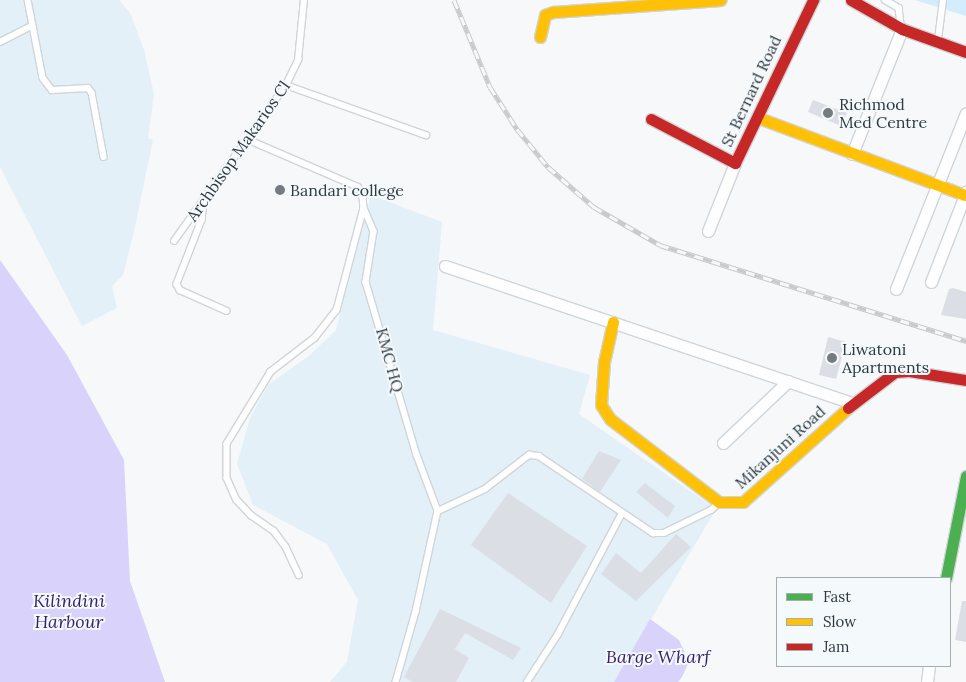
<!DOCTYPE html>
<html>
<head>
<meta charset="utf-8">
<style>
	body { margin:0 }
	#map { position:relative; width:966px; height:682px; overflow:hidden; background:#f6f8fa; font-family:Lora,serif }
	div>[style] { position:absolute }
	.built>* { inset:0; background:#e3f0f7 }
	.green>* { inset:0; background:#d4edfc }
	.water>* { inset:0; background:#d9d2fb }
	.building>* { inset:0; background:#dbdfe5 }
	.roads { filter:drop-shadow(1px 0 #cfd5d9) drop-shadow(-1px 0 #cfd5d9) drop-shadow(0 1px #cfd5d9) drop-shadow(0 -1px #cfd5d9) }
	.lane>* { height:5.5px; margin:-2.75px; padding:0 2.75px; transform-origin:2.75px; border-radius:2.75px; background:#fefefe }
	.street>* { height:11px; margin:-5.5px; padding:0 5.5px; transform-origin:5.5px; border-radius:5.5px; background:#fefefe }
	.fast>* { height:11px; margin:-5.5px; padding:0 5.5px; transform-origin:5.5px; border-radius:5.5px; background:#4caf50 }
	.slow>* { height:11px; margin:-5.5px; padding:0 5.5px; transform-origin:5.5px; border-radius:5.5px; background:#ffc107 }
	.jam>* { height:11px; margin:-5.5px; padding:0 5.5px; transform-origin:5.5px; border-radius:5.5px; background:#c62828 }
	.rail>* { height:5px; margin-top:-2.5px; transform-origin:0; background:repeating-linear-gradient(90deg,#f4f9fc 0 9px,#c9cacb 0 18px); box-sizing:border-box; border-block:1px solid #c9cacb }
	.dots>* { width:14px; height:14px; translate:-50% -50%; box-sizing:border-box; border:2px solid #f4f9fc; border-radius:50% }
	span { translate:-50% -50%; white-space:nowrap; text-align:center; line-height:1.15; -webkit-text-stroke:4px #f4f9fc; paint-order:stroke }
	.street-label { font-size:16px; color:#2f3a40 }
	.poi-label { font-size:16px; color:#2f3a40 }
	.left { translate:0 -50%; text-align:left }
	.water-label { font-size:18px; color:#391d6d; font-style:italic }
	.legend { position:absolute; left:776px; top:577px; width:175px; height:90px; box-sizing:border-box; background:#f4f9fc; border:1px solid #a5adb1; margin:0; padding:6px 9px; list-style:none; font-size:15px; color:#2f3a40 }
	.legend li { display:flex; align-items:center; gap:10px; height:25px }
	.legend b { width:25px; border:1px solid #a5adb1 }
</style>
</head>
<body>
<div id="map">
	<div class="built">
		<i style="clip-path:polygon(0 0,119px 0,130px 13px,144px 50px,154px 94px,148px 138px,153px 140px,135px 227px,123px 275px,112px 286px,117px 308px,82px 326px,0 167px)"></i>
		<i style="clip-path:polygon(371px 195px,442px 222px,433px 330px,590px 375px,579px 414px,716px 509px,614px 682px,330px 682px,347px 662px,358px 600px,327px 544px,253px 505px,237px 464px,250px 418px,268px 385px,310px 355px,336px 330px)"></i>
	</div>
	<div class="green">
		<i style="clip-path:polygon(915px 0,966px 0,966px 16px)"></i>
	</div>
	<div class="water">
		<i style="clip-path:polygon(0 260px,67px 355px,124px 460px,130px 581px,165px 682px,0 682px)"></i>
		<i style="clip-path:polygon(650px 619px,679px 640px,689px 662px,682px 677px,678px 682px,614px 682px)"></i>
	</div>
	<div class="building">
		<i style="clip-path:polygon(813px 100px,847px 113px,841px 126px,808px 112px)"></i>
		<i style="clip-path:polygon(953px 288px,966px 292px,966px 319px,941px 315px,949px 289px)"></i>
		<i style="clip-path:polygon(828px 337px,846px 342px,836px 379px,819px 375px)"></i>
		<i style="clip-path:polygon(599px 451px,621px 460px,600px 492px,582px 479px)"></i>
		<i style="clip-path:polygon(645px 483px,675px 506px,668px 518px,636px 492px)"></i>
		<i style="clip-path:polygon(508px 493px,587px 546px,551px 603px,471px 545px)"></i>
		<i style="clip-path:polygon(676px 534px,691px 547px,636px 601px,601px 574px,616px 553px,641px 573px)"></i>
		<i style="clip-path:polygon(962px 601px,966px 601px,966px 642px,955px 640px)"></i>
		<i style="clip-path:polygon(440px 609px,521px 648px,513px 660px,465px 633px,455px 649px,469px 658px,456px 682px,413px 682px,404px 677px)"></i>
	</div>
	<div class="roads">
		<div class="lane">
			<i style="left:28px;top:0;width:79px;rotate:79.1deg"></i>
			<i style="left:43px;top:78px;width:15px;rotate:53deg"></i>
			<i style="left:52px;top:90px;width:36px;rotate:-3deg"></i>
			<i style="left:88px;top:88px;width:6px;rotate:51deg"></i>
			<i style="left:92px;top:93px;width:65px;rotate:79.4deg"></i>
			<i style="left:885px;top:0;width:16px;rotate:30deg"></i>
			<i style="left:899px;top:8px;width:16px;rotate:83deg"></i>
			<i style="left:938px;top:40px;width:40px;rotate:-82.9deg"></i>
			<i style="left:0;top:42px;width:36px;rotate:-27deg"></i>
			<i style="left:286px;top:85px;width:149px;rotate:19.7deg"></i>
			<i style="left:249px;top:140px;width:119px;rotate:23.3deg"></i>
			<i style="left:358px;top:187px;width:11px;rotate:63deg"></i>
			<i style="left:363px;top:197px;width:11px;rotate:85deg"></i>
			<i style="left:364px;top:208px;width:106px;rotate:104.8deg"></i>
			<i style="left:337px;top:310px;width:36px;rotate:128deg"></i>
			<i style="left:315px;top:338px;width:56px;rotate:142.3deg"></i>
			<i style="left:271px;top:372px;width:84px;rotate:121.4deg"></i>
			<i style="left:227px;top:444px;width:34px;rotate:90deg"></i>
			<i style="left:227px;top:478px;width:24px;rotate:66deg"></i>
			<i style="left:237px;top:500px;width:21px;rotate:47deg"></i>
			<i style="left:251px;top:515px;width:28px;rotate:35deg"></i>
			<i style="left:274px;top:531px;width:20px;rotate:53deg"></i>
			<i style="left:286px;top:547px;width:31px;rotate:65deg"></i>
			<i style="left:204px;top:202px;width:18px;rotate:96deg"></i>
			<i style="left:202px;top:220px;width:69px;rotate:111.3deg"></i>
			<i style="left:177px;top:284px;width:7px;rotate:63deg"></i>
			<i style="left:180px;top:290px;width:51px;rotate:24.1deg"></i>
			<i style="left:364px;top:208px;width:25px;rotate:67deg"></i>
			<i style="left:374px;top:231px;width:52px;rotate:98.9deg"></i>
			<i style="left:366px;top:282px;width:180px;rotate:73.6deg"></i>
			<i style="left:417px;top:455px;width:60px;rotate:69.4deg"></i>
			<i style="left:438px;top:511px;width:103px;rotate:102.3deg"></i>
			<i style="left:416px;top:612px;width:73px;rotate:105.9deg"></i>
			<i style="left:174px;top:241px;width:192px;rotate:-54.3deg"></i>
			<i style="left:286px;top:85px;width:28px;rotate:-64deg"></i>
			<i style="left:298px;top:60px;width:60px;rotate:-84.3deg"></i>
			<i style="left:438px;top:511px;width:52px;rotate:-25.1deg"></i>
			<i style="left:485px;top:489px;width:56px;rotate:-37.7deg"></i>
			<i style="left:529px;top:455px;width:10px;rotate:6deg"></i>
			<i style="left:539px;top:456px;width:138px;rotate:34deg"></i>
			<i style="left:653px;top:533px;width:11px"></i>
			<i style="left:664px;top:533px;width:52px;rotate:-26.1deg"></i>
			<i style="left:711px;top:510px;width:9px;rotate:-41deg"></i>
			<i style="left:527px;top:682px;width:57px;rotate:-57.1deg"></i>
			<i style="left:558px;top:634px;width:137px;rotate:-62.1deg"></i>
		</div>
		<div class="street">
			<i style="left:852px;top:154px;width:135px;rotate:-68.2deg"></i>
			<i style="left:708px;top:231px;width:73px;rotate:-68.3deg"></i>
			<i style="left:445px;top:266px;width:430px;rotate:18.6deg"></i>
			<i style="left:931px;top:282px;width:97px;rotate:-68.7deg"></i>
			<i style="left:896px;top:289px;width:189px;rotate:-68.3deg"></i>
			<i style="left:723px;top:443px;width:90px;rotate:-43.6deg"></i>
			<i style="left:927px;top:682px;width:16px;rotate:-83deg"></i>
		</div>
		<div class="fast">
			<i style="left:946px;top:578px;width:104px;rotate:-78.9deg"></i>
		</div>
		<div class="slow">
			<i style="left:540px;top:37px;width:23px;rotate:-77deg"></i>
			<i style="left:545px;top:15px;width:9px;rotate:-21deg"></i>
			<i style="left:553px;top:12px;width:168px;rotate:-4.1deg"></i>
			<i style="left:759px;top:118px;width:220px;rotate:20.5deg"></i>
			<i style="left:613px;top:322px;width:41px;rotate:102.7deg"></i>
			<i style="left:604px;top:362px;width:43px;rotate:94deg"></i>
			<i style="left:601px;top:405px;width:17px;rotate:57deg"></i>
			<i style="left:610px;top:419px;width:137px;rotate:37.3deg"></i>
			<i style="left:719px;top:502px;width:24px"></i>
			<i style="left:743px;top:502px;width:141px;rotate:-41.8deg"></i>
		</div>
		<div class="jam">
			<i style="left:851px;top:0;width:59px;rotate:29.6deg"></i>
			<i style="left:902px;top:29px;width:68px;rotate:19.8deg"></i>
			<i style="left:651px;top:119px;width:95px;rotate:27.6deg"></i>
			<i style="left:735px;top:163px;width:181px;rotate:-64.4deg"></i>
			<i style="left:848px;top:408px;width:59px;rotate:-37.5deg"></i>
			<i style="left:895px;top:372px;width:14px;rotate:-4deg"></i>
			<i style="left:909px;top:371px;width:58px;rotate:9deg"></i>
		</div>
	</div>
	<div class="rail">
		<i style="left:454px;top:0;width:94px;rotate:67.5deg"></i>
		<i style="left:490px;top:87px;width:50px;rotate:57.3deg"></i>
		<i style="left:517px;top:129px;width:49px;rotate:50.8deg"></i>
		<i style="left:548px;top:167px;width:61px;rotate:41deg"></i>
		<i style="left:594px;top:207px;width:76px;rotate:29.9deg"></i>
		<i style="left:660px;top:245px;width:321px;rotate:17.4deg"></i>
	</div>
	<div class="dots">
		<i style="left:828px;top:113px;background:#757c81"></i>
		<i style="left:280px;top:190px;background:#757c81"></i>
		<i style="left:832px;top:358px;background:#757c81"></i>
	</div>
	<div class="street-label">
		<span style="left:751px;top:91px;rotate:-65deg">St Bernard Road</span>
		<span style="left:238px;top:151px;rotate:-55deg">Archbisop Makarios Cl</span>
		<span style="left:390px;top:360px;rotate:75deg">KMC HQ</span>
		<span style="left:780px;top:447px;rotate:-42deg">Mikanjuni Road</span>
	</div>
	<div class="poi-label">
		<span class="left" style="left:839px;top:113px">Richmod<br>Med Centre</span>
		<span class="left" style="left:290px;top:190px">Bandari college</span>
		<span class="left" style="left:842px;top:358px">Liwatoni<br>Apartments</span>
	</div>
	<div class="water-label">
		<span style="left:69px;top:612px">Kilindini<br>Harbour</span>
		<span style="left:658px;top:657px">Barge Wharf</span>
	</div>
	<ul class="legend">
	<li><b style="height:6px;background:#4caf50"></b>Fast</li>
	<li><b style="height:6px;background:#ffc107"></b>Slow</li>
	<li><b style="height:6px;background:#c62828"></b>Jam</li>
	</ul>
</div>
</body>
</html>
